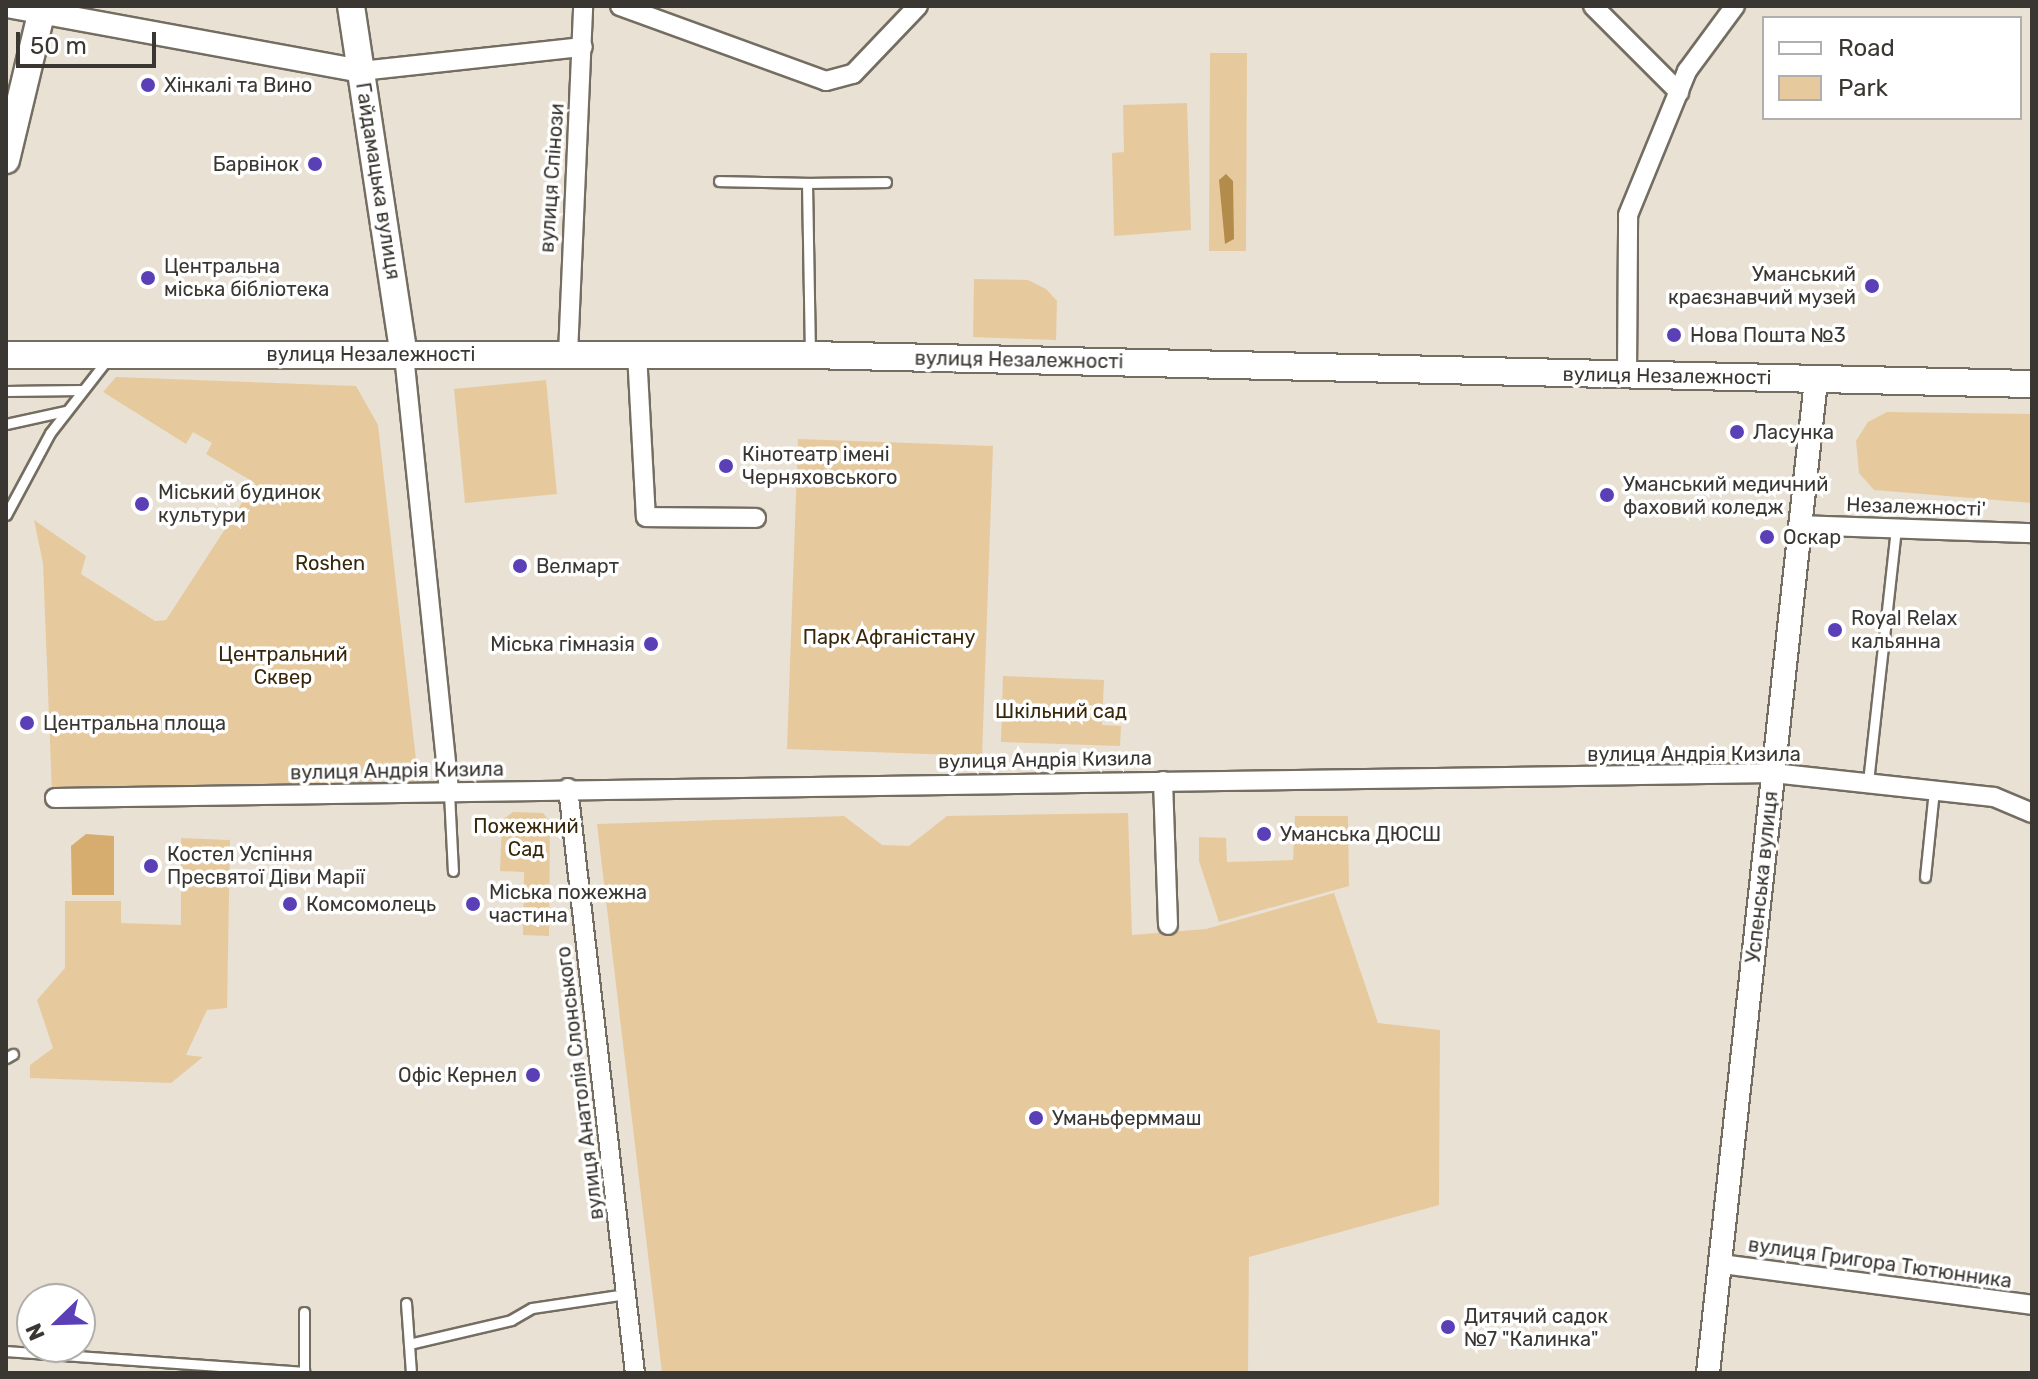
<!DOCTYPE html>
<html>
<head>
<meta charset="utf-8">
<style>
	body { margin:0 }
	#map { position:relative; width:2038px; height:1379px; overflow:hidden; background:#e9e1d4; font-family:Rubik,sans-serif }
	div>[style] { position:absolute }
	.green>* { inset:0; background:#e6ca9e }
	.forest>* { inset:0; background:#d6ad6e }
	.water>* { inset:0; background:#b38c4c }
	.roads { filter:drop-shadow(2px 0 #746d61) drop-shadow(-2px 0 #746d61) drop-shadow(0 2px #746d61) drop-shadow(0 -2px #746d61) }
	.service>* { height:9px; margin:-4.5px; padding:0 4.5px; transform-origin:4.5px; border-radius:4.5px; background:#fff }
	.minor>* { height:18px; margin:-9px; padding:0 9px; transform-origin:9px; border-radius:9px; background:#fff }
	.tertiary>* { height:22px; margin:-11px; padding:0 11px; transform-origin:11px; border-radius:11px; background:#fff }
	.secondary>* { height:26px; margin:-13px; padding:0 13px; transform-origin:13px; border-radius:13px; background:#fff }
	.dots>* { width:22px; height:22px; translate:-50% -50%; box-sizing:border-box; border:4px solid #fff; border-radius:50% }
	span { translate:-50% -50%; white-space:nowrap; text-align:center; line-height:1.15; -webkit-text-stroke:7px #fff; paint-order:stroke }
	.poi-label { font-size:20px; color:#3a3732 }
	.left { translate:0 -50%; text-align:left }
	.right { translate:-100% -50%; text-align:right }
	.street-label { font-size:20px; color:#3a3732 }
	.park-label { font-size:20px; color:#382709 }
	.frame { position:absolute; inset:0; border:8px solid #3a3732; pointer-events:none }
	.legend { position:absolute; left:1762px; top:16px; width:260px; height:104px; box-sizing:border-box; background:#fff; border:2px solid #b0afad; margin:0; padding:10px 14px; list-style:none; font-size:24px; color:#3a3732 }
	.legend li { display:flex; align-items:center; gap:16px; height:40px }
	.legend b { width:40px; border:2px solid #b0afad }
	.north { position:absolute; left:16px; top:1283px; width:80px; height:80px; box-sizing:border-box; background:#fff; border:2px solid #b0afad; border-radius:50%; rotate:247deg; font-size:22px; font-weight:700; line-height:32px; text-align:center; color:#3a3732 }
	.north::after { content:''; display:block; margin:auto; width:28px; height:36px; background:#5a3fb7; clip-path:polygon(50% 0,100% 100%,50% 72%,0 100%) }
	.scale { position:absolute; left:16px; top:32px; width:140px; height:36px; box-sizing:border-box; border:4px solid #3a3732; border-top:0; padding-left:10px; font-size:24px; line-height:28px; white-space:nowrap; color:#3a3732; -webkit-text-stroke:6px #fff; paint-order:stroke }
</style>
</head>
<body>
<div id="map">
	<div class="green">
		<i style="clip-path:polygon(1210px 53px,1247px 53px,1246px 251px,1209px 251px)"></i>
		<i style="clip-path:polygon(1187px 103px,1191px 230px,1114px 236px,1112px 153px,1124px 152px,1123px 105px)"></i>
		<i style="clip-path:polygon(974px 279px,1028px 280px,1046px 289px,1057px 301px,1056px 340px,973px 337px)"></i>
		<i style="clip-path:polygon(116px 377px,356px 386px,378px 425px,419px 786px,52px 793px,43px 563px,34px 520px,86px 556px,81px 574px,155px 621px,166px 620px,255px 483px,206px 454px,212px 443px,193px 432px,186px 444px,103px 392px)"></i>
		<i style="clip-path:polygon(546px 380px,557px 494px,465px 503px,454px 389px)"></i>
		<i style="clip-path:polygon(1887px 412px,2032px 414px,2032px 503px,1874px 490px,1859px 473px,1856px 441px,1868px 422px)"></i>
		<i style="clip-path:polygon(798px 439px,993px 446px,982px 756px,787px 749px)"></i>
		<i style="clip-path:polygon(1003px 676px,1104px 680px,1102px 725px,1121px 726px,1120px 746px,1001px 742px)"></i>
		<i style="clip-path:polygon(513px 812px,543px 813px,550px 821px,549px 936px,523px 935px,524px 872px,500px 871px,502px 820px)"></i>
		<i style="clip-path:polygon(1128px 813px,1132px 935px,1206px 929px,1334px 893px,1378px 1023px,1440px 1030px,1439px 1205px,1249px 1257px,1248px 1373px,662px 1373px,597px 824px,844px 816px,882px 845px,909px 846px,947px 816px)"></i>
		<i style="clip-path:polygon(1295px 816px,1348px 816px,1349px 886px,1219px 922px,1199px 861px,1199px 837px,1226px 838px,1227px 862px,1293px 860px)"></i>
		<i style="clip-path:polygon(181px 838px,230px 840px,227px 1008px,207px 1010px,186px 1055px,203px 1057px,171px 1083px,30px 1078px,30px 1065px,53px 1048px,37px 1000px,65px 968px,65px 901px,121px 901px,121px 923px,181px 925px)"></i>
	</div>
	<div class="forest">
		<i style="clip-path:polygon(86px 834px,114px 836px,114px 895px,72px 895px,71px 846px)"></i>
	</div>
	<div class="water">
		<i style="clip-path:polygon(1226px 174px,1233px 181px,1234px 239px,1225px 244px,1219px 180px)"></i>
	</div>
	<div class="roads">
		<div class="service">
			<i style="left:719px;top:181px;width:88px;rotate:1.3deg"></i>
			<i style="left:807px;top:183px;width:168px;rotate:89deg"></i>
			<i style="left:807px;top:183px;width:79px;rotate:-0.7deg"></i>
			<i style="left:6px;top:391px;width:75px;rotate:-0.8deg"></i>
			<i style="left:6px;top:424px;width:60px;rotate:-12.4deg"></i>
			<i style="left:6px;top:515px;width:93px;rotate:-61.8deg"></i>
			<i style="left:50px;top:433px;width:91px;rotate:-52.1deg"></i>
			<i style="left:1868px;top:782px;width:256px;rotate:-83.7deg"></i>
			<i style="left:449px;top:793px;width:78px;rotate:87.1deg"></i>
			<i style="left:1925px;top:877px;width:87px;rotate:-84.1deg"></i>
			<i style="left:6px;top:1058px;width:8px;rotate:-30deg"></i>
			<i style="left:406px;top:1303px;width:70px;rotate:85.9deg"></i>
			<i style="left:409px;top:1344px;width:105px;rotate:-13.2deg"></i>
			<i style="left:511px;top:1320px;width:24px;rotate:-30deg"></i>
			<i style="left:532px;top:1308px;width:95px;rotate:-8.5deg"></i>
			<i style="left:6px;top:1351px;width:299px;rotate:4deg"></i>
			<i style="left:304px;top:1372px;width:60px;rotate:-90deg"></i>
		</div>
		<div class="minor">
			<i style="left:620px;top:6px;width:219px;rotate:20deg"></i>
			<i style="left:826px;top:81px;width:28px;rotate:-15deg"></i>
			<i style="left:853px;top:74px;width:94px;rotate:-46.3deg"></i>
			<i style="left:1593px;top:6px;width:122px;rotate:45deg"></i>
			<i style="left:361px;top:71px;width:223px;rotate:-6.2deg"></i>
			<i style="left:637px;top:353px;width:164px;rotate:86.9deg"></i>
			<i style="left:646px;top:517px;width:110px;rotate:0.5deg"></i>
			<i style="left:568px;top:354px;width:348px;rotate:-87.5deg"></i>
			<i style="left:404px;top:355px;width:440px;rotate:84.1deg"></i>
			<i style="left:1627px;top:375px;width:160px;rotate:-89.6deg"></i>
			<i style="left:1628px;top:215px;width:156px;rotate:-67.7deg"></i>
			<i style="left:1687px;top:71px;width:81px;rotate:-53.6deg"></i>
			<i style="left:1799px;top:525px;width:233px;rotate:2deg"></i>
			<i style="left:1163px;top:781px;width:144px;rotate:88deg"></i>
			<i style="left:568px;top:788px;width:589px;rotate:83.47deg"></i>
			<i style="left:55px;top:798px;width:1718px;rotate:-0.83deg"></i>
			<i style="left:1773px;top:773px;width:222px;rotate:6.2deg"></i>
			<i style="left:1994px;top:797px;width:41px;rotate:22.8deg"></i>
			<i style="left:1722px;top:1264px;width:313px;rotate:7.5deg"></i>
		</div>
		<div class="tertiary">
			<i style="left:7px;top:6px;width:360px;rotate:10.4deg"></i>
			<i style="left:1708px;top:1373px;width:999px;rotate:-83.79deg"></i>
		</div>
		<div class="secondary">
			<i style="left:351px;top:6px;width:353px;rotate:81.4deg"></i>
			<i style="left:6px;top:160px;width:158px;rotate:-76.5deg"></i>
			<i style="left:6px;top:355px;width:803px"></i>
			<i style="left:809px;top:355px;width:1223px;rotate:1.36deg"></i>
		</div>
	</div>
	<div class="dots">
		<i style="left:148px;top:85px;background:#5a3fb7"></i>
		<i style="left:315px;top:164px;background:#5a3fb7"></i>
		<i style="left:148px;top:278px;background:#5a3fb7"></i>
		<i style="left:1872px;top:286px;background:#5a3fb7"></i>
		<i style="left:1674px;top:335px;background:#5a3fb7"></i>
		<i style="left:1737px;top:432px;background:#5a3fb7"></i>
		<i style="left:726px;top:466px;background:#5a3fb7"></i>
		<i style="left:1607px;top:495px;background:#5a3fb7"></i>
		<i style="left:142px;top:504px;background:#5a3fb7"></i>
		<i style="left:1767px;top:537px;background:#5a3fb7"></i>
		<i style="left:520px;top:566px;background:#5a3fb7"></i>
		<i style="left:1835px;top:630px;background:#5a3fb7"></i>
		<i style="left:651px;top:644px;background:#5a3fb7"></i>
		<i style="left:27px;top:723px;background:#5a3fb7"></i>
		<i style="left:1264px;top:834px;background:#5a3fb7"></i>
		<i style="left:151px;top:866px;background:#5a3fb7"></i>
		<i style="left:290px;top:904px;background:#5a3fb7"></i>
		<i style="left:473px;top:904px;background:#5a3fb7"></i>
		<i style="left:533px;top:1075px;background:#5a3fb7"></i>
		<i style="left:1036px;top:1118px;background:#5a3fb7"></i>
		<i style="left:1448px;top:1327px;background:#5a3fb7"></i>
	</div>
	<div class="poi-label">
		<span class="left" style="left:164px;top:85px">Хінкалі та Вино</span>
		<span class="right" style="left:299px;top:164px">Барвінок</span>
		<span class="left" style="left:164px;top:278px">Центральна<br>міська бібліотека</span>
		<span class="right" style="left:1856px;top:286px">Уманський<br>краєзнавчий музей</span>
		<span class="left" style="left:1690px;top:335px">Нова Пошта №3</span>
		<span class="left" style="left:1753px;top:432px">Ласунка</span>
		<span class="left" style="left:742px;top:466px">Кінотеатр імені<br>Черняховського</span>
		<span class="left" style="left:1623px;top:496px">Уманський медичний<br>фаховий коледж</span>
		<span class="left" style="left:158px;top:504px">Міський будинок<br>культури</span>
		<span class="left" style="left:1783px;top:537px">Оскар</span>
		<span class="left" style="left:536px;top:566px">Велмарт</span>
		<span class="left" style="left:1851px;top:630px">Royal Relax<br>кальянна</span>
		<span class="right" style="left:635px;top:644px">Міська гімназія</span>
		<span class="left" style="left:43px;top:723px">Центральна площа</span>
		<span class="left" style="left:1280px;top:834px">Уманська ДЮСШ</span>
		<span class="left" style="left:167px;top:866px">Костел Успіння<br>Пресвятої Діви Марії</span>
		<span class="left" style="left:489px;top:904px">Міська пожежна<br>частина</span>
		<span class="left" style="left:306px;top:904px">Комсомолець</span>
		<span class="right" style="left:517px;top:1075px">Офіс Кернел</span>
		<span class="left" style="left:1052px;top:1118px">Уманьферммаш</span>
		<span class="left" style="left:1464px;top:1328px">Дитячий садок<br>№7 "Калинка"</span>
	</div>
	<div class="street-label">
		<span style="left:552px;top:178px;rotate:-86deg">вулиця Спінози</span>
		<span style="left:378px;top:181px;rotate:81deg">Гайдамацька вулиця</span>
		<span style="left:371px;top:354px">вулиця Незалежності</span>
		<span style="left:1019px;top:360px;rotate:1deg">вулиця Незалежності</span>
		<span style="left:1667px;top:376px;rotate:1deg">вулиця Незалежності</span>
		<span style="left:1916px;top:507px;rotate:2deg">Незалежності'</span>
		<span style="left:1694px;top:754px">вулиця Андрія Кизила</span>
		<span style="left:1045px;top:760px;rotate:-1deg">вулиця Андрія Кизила</span>
		<span style="left:397px;top:771px;rotate:-1deg">вулиця Андрія Кизила</span>
		<span style="left:1762px;top:877px;rotate:-84deg">Успенська вулиця</span>
		<span style="left:580px;top:1083px;rotate:-97deg">вулиця Анатолія Слонського</span>
		<span style="left:1880px;top:1263px;rotate:8deg">вулиця Григора Тютюнника</span>
	</div>
	<div class="park-label">
		<span style="left:330px;top:563px">Roshen</span>
		<span style="left:889px;top:637px">Парк Афганістану</span>
		<span style="left:283px;top:666px">Центральний<br>Сквер</span>
		<span style="left:1061px;top:711px">Шкільний сад</span>
		<span style="left:526px;top:838px">Пожежний<br>Сад</span>
	</div>
	<div class="frame"></div>
	<ul class="legend">
	<li><b style="height:10px;background:#fff"></b>Road</li>
	<li><b style="height:22px;background:#e6ca9e"></b>Park</li>
	</ul>
	<div class="north">N</div>
	<div class="scale">50 m</div>
</div>
</body>
</html>
